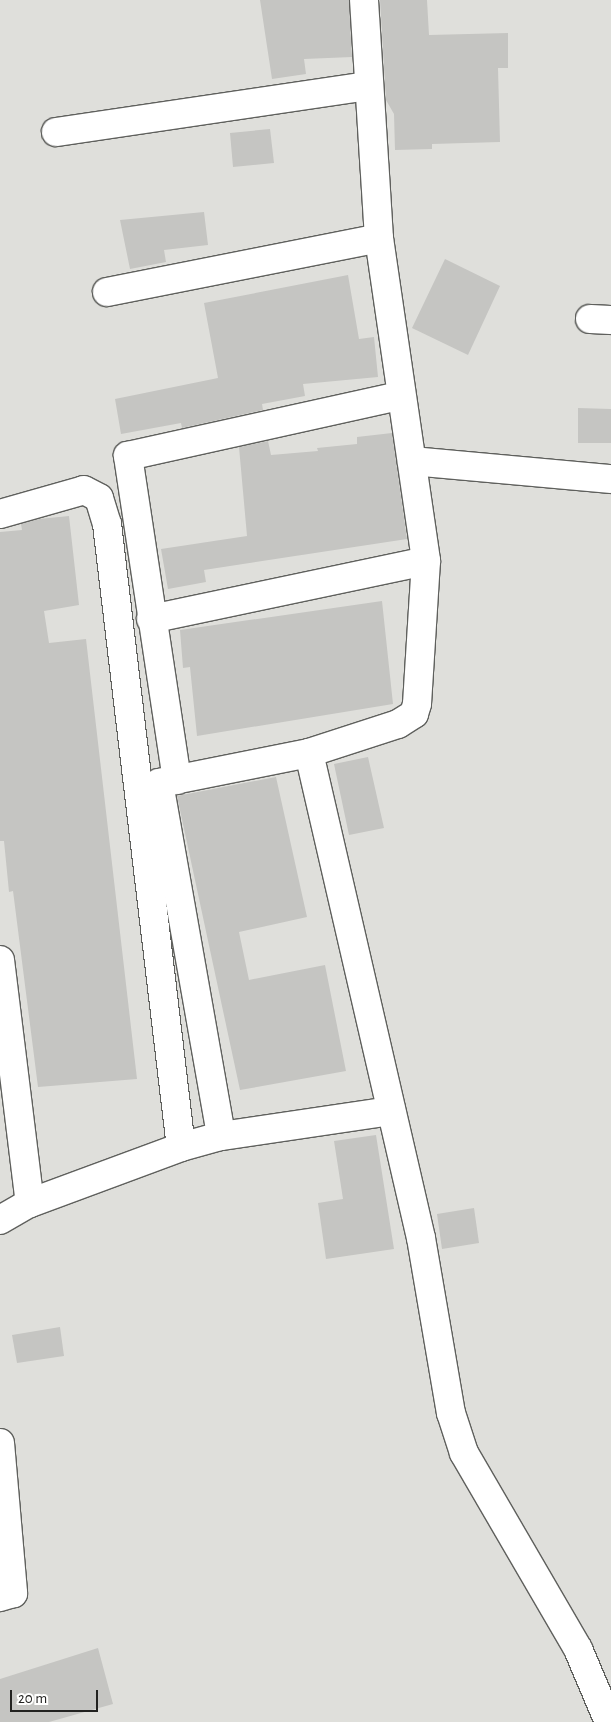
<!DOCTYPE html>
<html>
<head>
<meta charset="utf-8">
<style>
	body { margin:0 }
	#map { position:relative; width:611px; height:1722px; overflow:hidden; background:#dfdfdb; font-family:"Alegreya Sans",sans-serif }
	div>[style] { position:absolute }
	.building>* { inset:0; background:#c5c5c2 }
	.roads { filter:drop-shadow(1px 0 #5f605d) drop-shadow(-1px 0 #5f605d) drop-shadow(0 1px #5f605d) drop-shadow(0 -1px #5f605d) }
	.minor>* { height:28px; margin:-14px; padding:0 14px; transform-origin:14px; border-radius:14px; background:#fff }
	span { translate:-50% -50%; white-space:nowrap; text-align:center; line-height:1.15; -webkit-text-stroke:4.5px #fffffe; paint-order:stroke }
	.scale { position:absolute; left:10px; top:1690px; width:88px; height:22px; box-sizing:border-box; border:2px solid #222220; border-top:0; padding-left:6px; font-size:15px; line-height:18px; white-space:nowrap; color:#222220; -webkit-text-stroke:4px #fffffe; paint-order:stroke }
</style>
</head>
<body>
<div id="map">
	<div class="building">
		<i style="clip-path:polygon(260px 0,349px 0,352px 57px,304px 59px,306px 74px,272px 79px)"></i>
		<i style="clip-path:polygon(380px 0,427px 0,429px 35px,508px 33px,508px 68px,498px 68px,500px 142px,432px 144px,432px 149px,395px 150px,394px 114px,386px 100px)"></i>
		<i style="clip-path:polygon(270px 129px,274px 163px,233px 167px,230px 133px)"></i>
		<i style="clip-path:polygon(204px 212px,208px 245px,164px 250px,166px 262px,130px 269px,120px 220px)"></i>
		<i style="clip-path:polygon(445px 259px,500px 286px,468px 355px,412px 328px)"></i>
		<i style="clip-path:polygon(348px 275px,359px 339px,374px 337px,378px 377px,303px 384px,305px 396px,262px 404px,263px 410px,182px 428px,181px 423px,121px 434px,115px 399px,218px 378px,204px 303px)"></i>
		<i style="clip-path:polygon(578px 408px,611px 409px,611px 443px,578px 443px)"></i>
		<i style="clip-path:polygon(392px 433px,407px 539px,204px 570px,206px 582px,168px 589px,161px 549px,247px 536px,239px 447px,268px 441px,271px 455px,318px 451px,317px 448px,357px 444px,357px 437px)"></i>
		<i style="clip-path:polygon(69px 516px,79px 605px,44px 611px,49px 643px,86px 639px,137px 1079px,38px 1087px,13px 891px,9px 892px,4px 841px,0 841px,0 532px,22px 530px,21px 524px,39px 519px)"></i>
		<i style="clip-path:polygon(382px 601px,393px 704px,197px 736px,190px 667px,183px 668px,180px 630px)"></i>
		<i style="clip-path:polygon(368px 757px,384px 828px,349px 835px,334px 764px)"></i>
		<i style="clip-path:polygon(276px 777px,307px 917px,239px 932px,249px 980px,325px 965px,346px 1071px,240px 1090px,177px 796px)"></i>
		<i style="clip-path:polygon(376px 1135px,394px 1249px,326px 1259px,318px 1203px,343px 1199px,334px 1141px)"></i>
		<i style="clip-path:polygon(474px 1208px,479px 1243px,442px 1249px,437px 1214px)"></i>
		<i style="clip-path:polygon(60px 1327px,64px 1356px,17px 1363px,12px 1335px)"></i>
		<i style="clip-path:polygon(98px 1648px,113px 1704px,49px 1722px,0 1722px,0 1679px)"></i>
	</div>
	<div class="roads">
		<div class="minor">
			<i style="left:364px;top:0;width:238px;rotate:86.4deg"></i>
			<i style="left:379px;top:238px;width:326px;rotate:81.7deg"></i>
			<i style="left:426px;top:561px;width:143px;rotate:93.6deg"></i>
			<i style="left:417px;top:704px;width:10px;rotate:107deg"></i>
			<i style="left:414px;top:714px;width:19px;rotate:148deg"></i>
			<i style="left:398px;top:724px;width:94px;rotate:162deg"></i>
			<i style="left:309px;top:753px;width:498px;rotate:77deg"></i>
			<i style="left:421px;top:1238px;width:178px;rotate:80.3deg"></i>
			<i style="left:451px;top:1413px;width:42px;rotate:72deg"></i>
			<i style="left:464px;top:1453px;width:227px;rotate:59.8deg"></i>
			<i style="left:578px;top:1649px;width:79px;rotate:67deg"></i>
			<i style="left:56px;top:132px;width:314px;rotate:-8.4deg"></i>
			<i style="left:107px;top:292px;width:277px;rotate:-11.2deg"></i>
			<i style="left:590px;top:319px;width:21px;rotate:3deg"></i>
			<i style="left:412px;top:461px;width:200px;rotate:5.2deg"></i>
			<i style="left:0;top:514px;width:87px;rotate:-15.9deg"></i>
			<i style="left:84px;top:490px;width:17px;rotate:28deg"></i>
			<i style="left:99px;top:498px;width:27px;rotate:73deg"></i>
			<i style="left:107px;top:524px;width:627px;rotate:83.23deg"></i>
			<i style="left:151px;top:619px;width:281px;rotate:-11.9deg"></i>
			<i style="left:177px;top:780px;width:328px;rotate:-98.6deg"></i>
			<i style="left:128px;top:456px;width:278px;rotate:-12.5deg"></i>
			<i style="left:159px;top:783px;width:358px;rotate:80deg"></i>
			<i style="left:159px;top:783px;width:153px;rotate:-11.3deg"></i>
			<i style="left:0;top:960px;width:245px;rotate:83deg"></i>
			<i style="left:0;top:1220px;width:34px;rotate:-30deg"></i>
			<i style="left:30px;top:1203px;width:161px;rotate:-20.3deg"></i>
			<i style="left:181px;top:1147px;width:41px;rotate:-15.4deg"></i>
			<i style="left:221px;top:1136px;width:172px;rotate:-8.4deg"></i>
			<i style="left:0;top:1443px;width:151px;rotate:85deg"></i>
			<i style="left:13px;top:1593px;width:14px;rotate:163deg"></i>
		</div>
	</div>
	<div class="scale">20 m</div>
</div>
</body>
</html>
